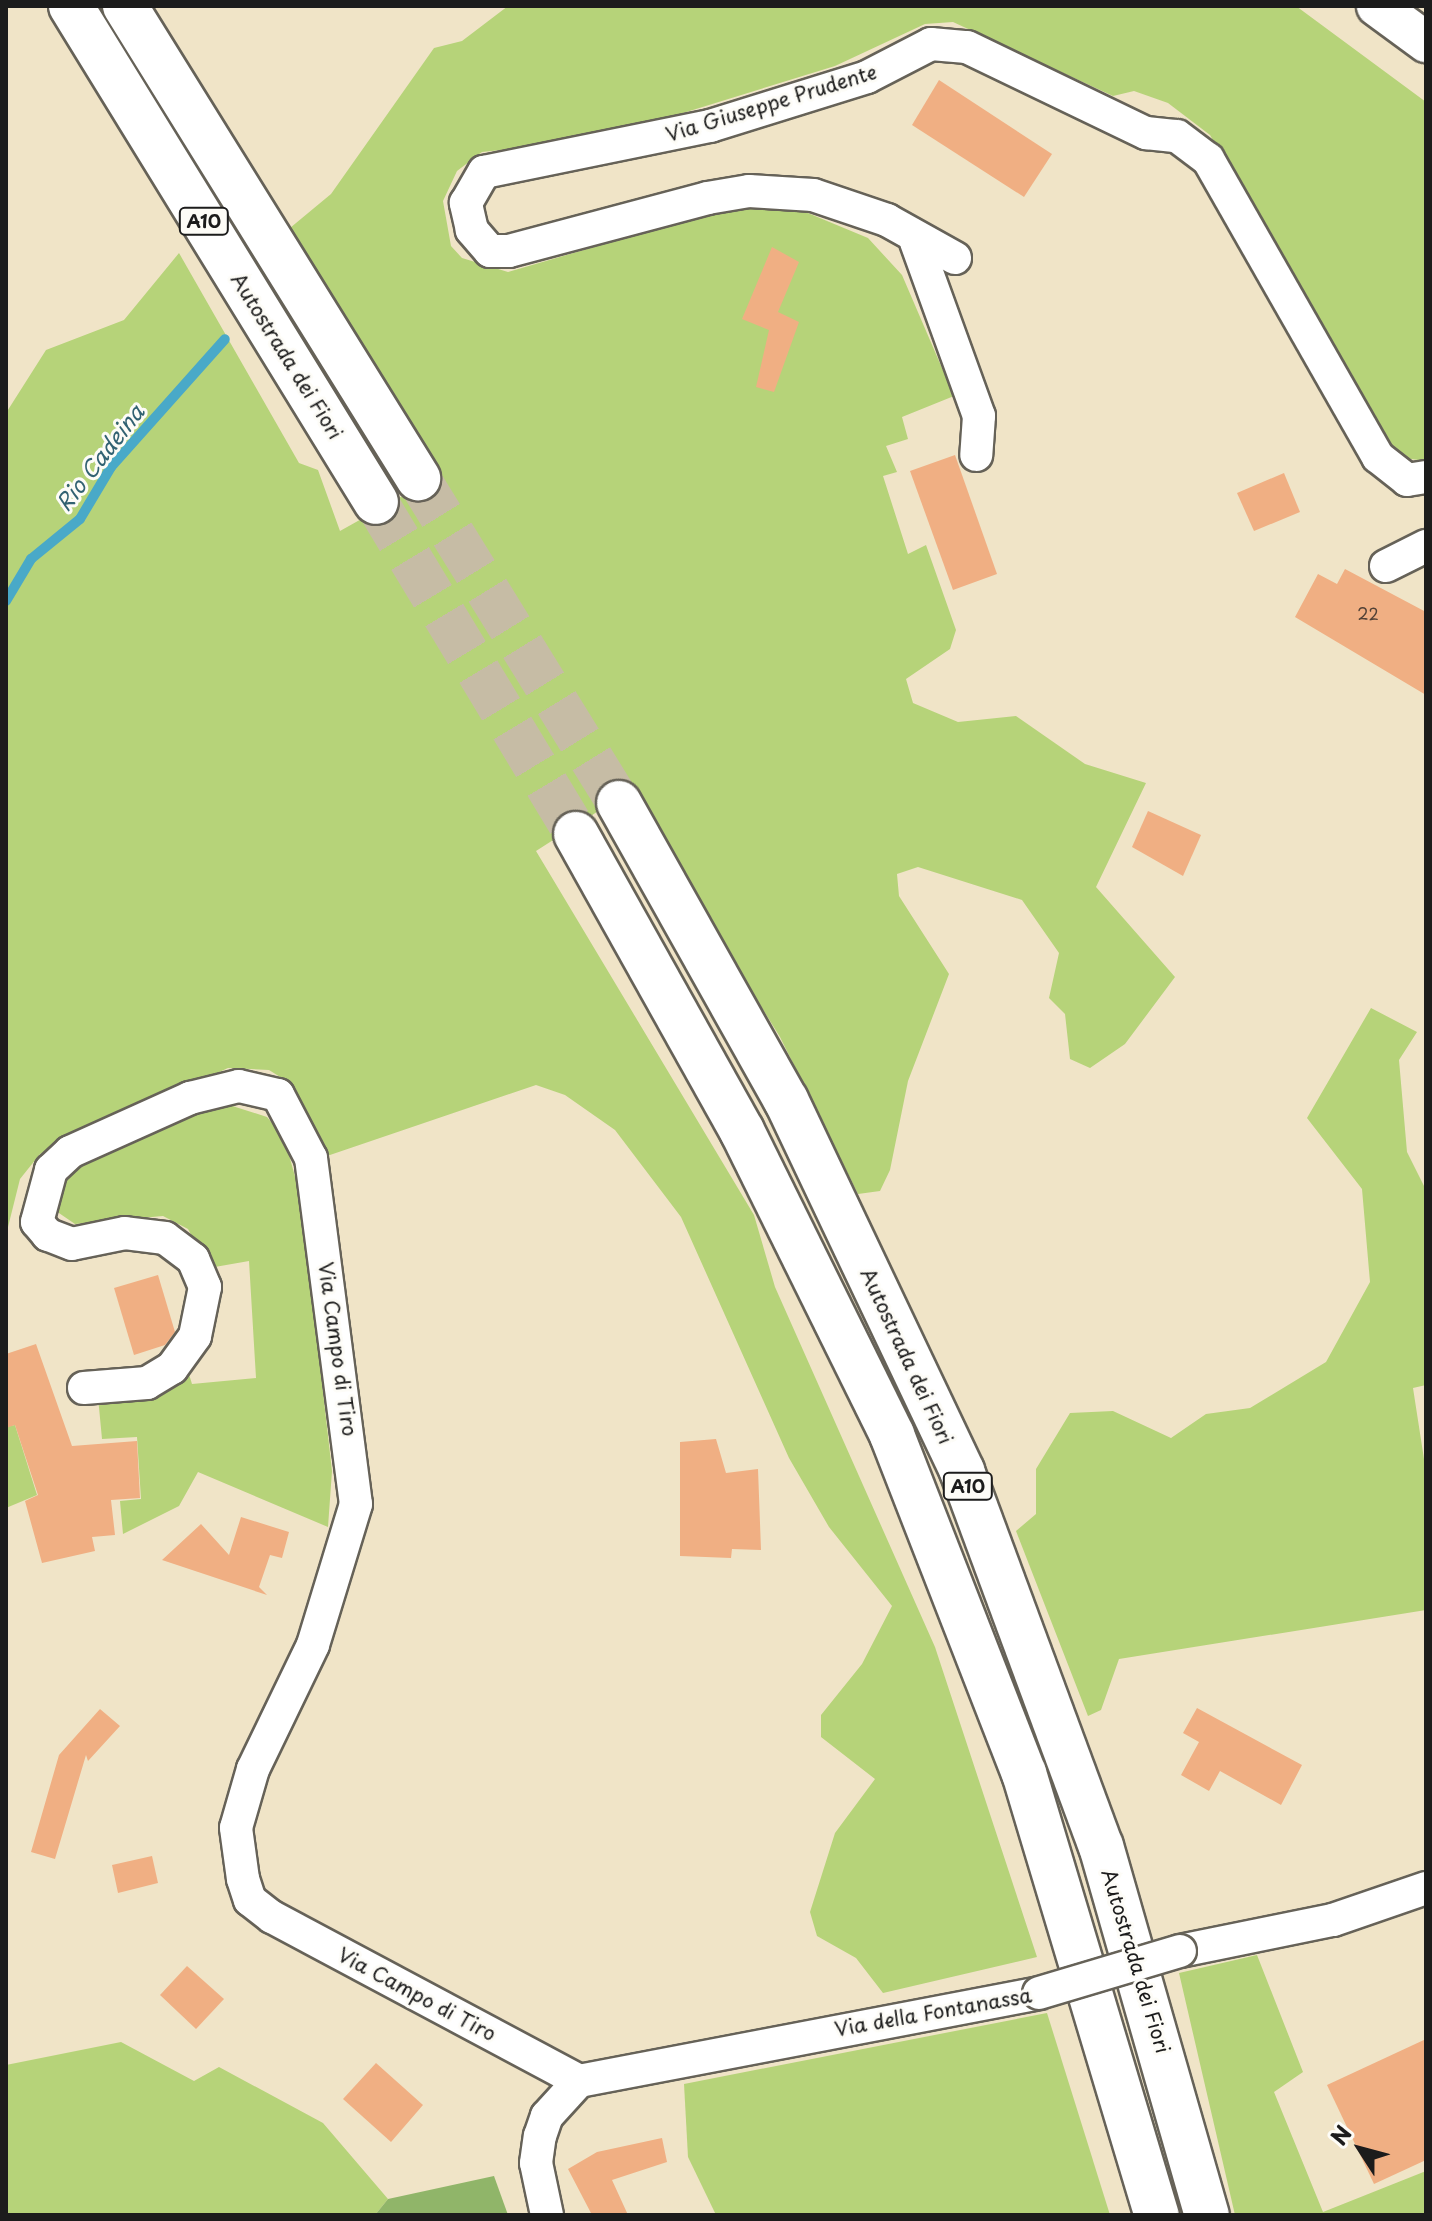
<!DOCTYPE html>
<html>
<head>
<meta charset="utf-8">
<style>
	body { margin:0 }
	#map { position:relative; width:1432px; height:2221px; overflow:hidden; background:#f0e4c7; font-family:"Playpen Sans",sans-serif }
	div>[style] { position:absolute }
	.green>* { inset:0; background:#b6d379 }
	.forest>* { inset:0; background:#90b569 }
	.stream>* { height:10px; margin:-5px; padding:0 5px; transform-origin:5px; border-radius:5px; background:#49a9c8 }
	.building>* { inset:0; background:#f0af83 }
	.motorway-tunnel>* { height:44px; margin-top:-22px; transform-origin:0; background:repeating-linear-gradient(90deg,#c6bca5 0 44px,transparent 0 66px) }
	.roads { filter:drop-shadow(2px 0 #666258) drop-shadow(-2px 0 #666258) drop-shadow(0 2px #666258) drop-shadow(0 -2px #666258) }
	.minor>* { height:32px; margin:-16px; padding:0 16px; transform-origin:16px; border-radius:16px; background:#fff }
	.tertiary>* { height:40px; margin:-20px; padding:0 20px; transform-origin:20px; border-radius:20px; background:#fff }
	.motorway>* { height:44px; margin:-22px; padding:0 22px; transform-origin:22px; border-radius:22px; background:#fff }
	.bridges { filter:drop-shadow(2px 0 #666258) drop-shadow(-2px 0 #666258) drop-shadow(0 2px #666258) drop-shadow(0 -2px #666258) }
	.minor-bridge>* { height:32px; margin:-16px; padding:0 16px; transform-origin:16px; border-radius:16px; background:#fff }
	span { translate:-50% -50%; white-space:nowrap; text-align:center; line-height:1.15; -webkit-text-stroke:6px #fdfcf7; paint-order:stroke }
	.number-label { font-size:16px; color:#514136 }
	.number-label span { -webkit-text-stroke-width:0 }
	.shield-label span { padding:2px 6px; background:#fdfcf7; border:2px solid; border-radius:6px; -webkit-text-stroke-width:0 }
	.shield-label { font-size:18px; color:#1c1c1c; font-weight:700 }
	.street-label { font-size:20px; color:#1c1c1c }
	.water-label { font-size:22px; color:#326272; font-style:italic }
	.frame { position:absolute; inset:0; border:8px solid #1c1c1c; pointer-events:none }
	.north { position:absolute; left:1320px; top:2109px; width:80px; height:80px; -webkit-text-stroke:6px #fdfcf7; paint-order:stroke; rotate:306deg; font-size:22px; font-weight:700; line-height:32px; text-align:center; color:#1c1c1c }
	.north::after { content:''; display:block; margin:auto; width:28px; height:36px; background:#1c1c1c; clip-path:polygon(50% 0,100% 100%,50% 72%,0 100%) }
</style>
</head>
<body>
<div id="map">
	<div class="green">
		<i style="clip-path:polygon(508px 6px,1296px 6px,1426px 102px,1426px 461px,1404px 458px,1384px 439px,1210px 135px,1168px 103px,1134px 91px,1113px 96px,953px 22px,925px 24px,835px 66px,599px 139px,482px 152px,457px 171px,443px 201px,451px 246px,462px 258px,508px 272px,739px 205px,791px 206px,868px 238px,902px 275px,954px 396px,902px 417px,908px 439px,886px 446px,897px 472px,883px 476px,908px 554px,926px 545px,956px 630px,950px 649px,906px 679px,913px 703px,958px 722px,1016px 716px,1085px 764px,1146px 783px,1096px 887px,1175px 977px,1125px 1044px,1090px 1068px,1070px 1059px,1065px 1014px,1049px 998px,1059px 953px,1022px 900px,918px 867px,897px 874px,899px 896px,949px 974px,908px 1081px,890px 1170px,880px 1191px,858px 1194px,780px 1037px,628px 792px,536px 851px,754px 1215px,775px 1287px,935px 1647px,1037px 1957px,883px 1993px,856px 1958px,817px 1936px,810px 1912px,835px 1833px,875px 1779px,821px 1737px,821px 1715px,862px 1664px,892px 1606px,829px 1527px,789px 1458px,681px 1217px,615px 1130px,565px 1095px,536px 1085px,327px 1156px,293px 1085px,269px 1070px,228px 1068px,40px 1154px,20px 1179px,6px 1235px,6px 413px,46px 350px,124px 320px,179px 253px,299px 463px,318px 470px,340px 531px,440px 475px,290px 228px,331px 194px,434px 48px,462px 41px)"></i>
		<i style="clip-path:polygon(1371px 1008px,1417px 1032px,1399px 1060px,1407px 1152px,1426px 1190px,1426px 1385px,1413px 1388px,1426px 1472px,1426px 1610px,1119px 1659px,1101px 1710px,1088px 1716px,1016px 1531px,1036px 1514px,1036px 1469px,1070px 1413px,1113px 1411px,1171px 1438px,1206px 1414px,1250px 1408px,1326px 1362px,1370px 1282px,1362px 1189px,1307px 1118px)"></i>
		<i style="clip-path:polygon(223px 1103px,267px 1117px,284px 1137px,301px 1198px,332px 1471px,328px 1527px,198px 1472px,179px 1506px,123px 1534px,120px 1501px,141px 1499px,137px 1437px,102px 1439px,98px 1397px,188px 1371px,192px 1384px,256px 1378px,249px 1261px,209px 1268px,188px 1229px,163px 1216px,75px 1224px,56px 1211px,69px 1166px)"></i>
		<i style="clip-path:polygon(15px 1425px,37px 1495px,6px 1508px,6px 1427px)"></i>
		<i style="clip-path:polygon(1257px 1955px,1303px 2072px,1274px 2092px,1323px 2212px,1426px 2171px,1426px 2215px,1235px 2215px,1179px 1973px)"></i>
		<i style="clip-path:polygon(1047px 2013px,1110px 2215px,716px 2215px,688px 2157px,684px 2084px)"></i>
		<i style="clip-path:polygon(121px 2042px,194px 2081px,219px 2067px,323px 2123px,388px 2199px,375px 2215px,6px 2215px,6px 2065px)"></i>
	</div>
	<div class="forest">
		<i style="clip-path:polygon(494px 2176px,508px 2215px,375px 2215px,388px 2199px)"></i>
	</div>
	<div class="stream">
		<i style="left:6px;top:601px;width:49px;rotate:-59.2deg"></i>
		<i style="left:31px;top:559px;width:63px;rotate:-39.2deg"></i>
		<i style="left:80px;top:519px;width:61px;rotate:-59.2deg"></i>
		<i style="left:111px;top:467px;width:171px;rotate:-48.3deg"></i>
	</div>
	<div class="building">
		<i style="clip-path:polygon(939px 80px,1052px 154px,1024px 197px,912px 125px)"></i>
		<i style="clip-path:polygon(772px 247px,799px 262px,778px 312px,799px 322px,774px 392px,756px 387px,769px 330px,742px 319px)"></i>
		<i style="clip-path:polygon(955px 455px,997px 574px,953px 590px,910px 471px)"></i>
		<i style="clip-path:polygon(1284px 473px,1300px 512px,1254px 531px,1237px 493px)"></i>
		<i style="clip-path:polygon(1345px 569px,1426px 612px,1426px 695px,1295px 617px,1318px 574px,1337px 584px)"></i>
		<i style="clip-path:polygon(1148px 811px,1201px 835px,1183px 876px,1132px 847px)"></i>
		<i style="clip-path:polygon(158px 1275px,175px 1332px,165px 1345px,134px 1355px,114px 1288px)"></i>
		<i style="clip-path:polygon(36px 1344px,72px 1446px,137px 1441px,140px 1498px,111px 1500px,115px 1535px,92px 1537px,95px 1551px,42px 1563px,25px 1501px,38px 1495px,15px 1425px,6px 1428px,6px 1354px)"></i>
		<i style="clip-path:polygon(716px 1439px,726px 1473px,758px 1469px,761px 1550px,732px 1549px,731px 1558px,680px 1556px,680px 1442px)"></i>
		<i style="clip-path:polygon(241px 1517px,289px 1532px,282px 1558px,270px 1555px,259px 1587px,267px 1595px,162px 1560px,201px 1524px,229px 1555px)"></i>
		<i style="clip-path:polygon(1197px 1708px,1302px 1765px,1281px 1805px,1220px 1771px,1209px 1791px,1181px 1775px,1199px 1742px,1183px 1733px)"></i>
		<i style="clip-path:polygon(100px 1709px,120px 1726px,88px 1761px,86px 1755px,55px 1859px,31px 1852px,59px 1755px)"></i>
		<i style="clip-path:polygon(152px 1856px,158px 1883px,118px 1893px,112px 1865px)"></i>
		<i style="clip-path:polygon(187px 1966px,224px 1999px,196px 2029px,160px 1995px)"></i>
		<i style="clip-path:polygon(1426px 2039px,1426px 2160px,1374px 2184px,1327px 2085px)"></i>
		<i style="clip-path:polygon(376px 2063px,423px 2105px,391px 2142px,343px 2099px)"></i>
		<i style="clip-path:polygon(662px 2138px,667px 2162px,612px 2180px,628px 2215px,592px 2215px,568px 2169px,597px 2152px)"></i>
	</div>
	<div class="motorway-tunnel">
		<i style="left:418px;top:478px;width:382px;rotate:58.3deg"></i>
		<i style="left:376px;top:502px;width:388px;rotate:58.9deg"></i>
	</div>
	<div class="roads">
		<div class="minor">
			<i style="left:916px;top:242px;width:185px;rotate:70.1deg"></i>
			<i style="left:979px;top:416px;width:39px;rotate:94deg"></i>
			<i style="left:955px;top:258px;width:78px;rotate:-150.8deg"></i>
			<i style="left:887px;top:220px;width:78px;rotate:-161.3deg"></i>
			<i style="left:813px;top:195px;width:64px;rotate:-176.4deg"></i>
			<i style="left:749px;top:191px;width:42px;rotate:170.3deg"></i>
			<i style="left:708px;top:198px;width:206px;rotate:165.1deg"></i>
			<i style="left:509px;top:251px;width:19px;rotate:180deg"></i>
			<i style="left:490px;top:251px;width:28px;rotate:-131deg"></i>
			<i style="left:472px;top:230px;width:28px;rotate:-103deg"></i>
			<i style="left:466px;top:203px;width:36px;rotate:-60deg"></i>
			<i style="left:484px;top:172px;width:231px;rotate:-11.5deg"></i>
			<i style="left:710px;top:126px;width:164px;rotate:-17.3deg"></i>
			<i style="left:867px;top:77px;width:72px;rotate:-27.3deg"></i>
			<i style="left:931px;top:44px;width:36px;rotate:5deg"></i>
			<i style="left:967px;top:47px;width:199px;rotate:25.7deg"></i>
			<i style="left:1146px;top:133px;width:31px;rotate:6deg"></i>
			<i style="left:1177px;top:136px;width:39px;rotate:37deg"></i>
			<i style="left:1208px;top:159px;width:343px;rotate:60.3deg"></i>
			<i style="left:1378px;top:457px;width:37px;rotate:38deg"></i>
			<i style="left:1407px;top:480px;width:19px;rotate:-9deg"></i>
			<i style="left:1386px;top:566px;width:45px;rotate:-26.6deg"></i>
			<i style="left:84px;top:1388px;width:63px;rotate:-4.5deg"></i>
			<i style="left:147px;top:1383px;width:29px;rotate:-31deg"></i>
			<i style="left:172px;top:1368px;width:39px;rotate:-54deg"></i>
			<i style="left:195px;top:1336px;width:50px;rotate:-78.5deg"></i>
			<i style="left:205px;top:1287px;width:30px;rotate:-113deg"></i>
			<i style="left:193px;top:1259px;width:35px;rotate:-143deg"></i>
			<i style="left:165px;top:1238px;width:40px;rotate:-172.9deg"></i>
			<i style="left:125px;top:1233px;width:54px;rotate:168.3deg"></i>
			<i style="left:72px;top:1244px;width:26px;rotate:-159deg"></i>
			<i style="left:48px;top:1235px;width:17px;rotate:-130deg"></i>
			<i style="left:37px;top:1222px;width:54px;rotate:-74.9deg"></i>
			<i style="left:51px;top:1170px;width:26px;rotate:-43deg"></i>
			<i style="left:70px;top:1152px;width:132px;rotate:-24.2deg"></i>
			<i style="left:190px;top:1098px;width:50px;rotate:-13.8deg"></i>
			<i style="left:239px;top:1086px;width:40px;rotate:13deg"></i>
			<i style="left:278px;top:1095px;width:71px;rotate:62.4deg"></i>
			<i style="left:311px;top:1158px;width:349px;rotate:82.6deg"></i>
			<i style="left:356px;top:1504px;width:147px;rotate:107deg"></i>
			<i style="left:313px;top:1645px;width:138px;rotate:115.8deg"></i>
			<i style="left:253px;top:1769px;width:61px;rotate:106.1deg"></i>
			<i style="left:236px;top:1828px;width:51px;rotate:82.2deg"></i>
			<i style="left:243px;top:1879px;width:22px;rotate:72deg"></i>
			<i style="left:250px;top:1900px;width:28px;rotate:38deg"></i>
			<i style="left:272px;top:1917px;width:348px;rotate:28.1deg"></i>
			<i style="left:1180px;top:1951px;width:156px;rotate:-11.5deg"></i>
			<i style="left:1333px;top:1920px;width:98px;rotate:-19deg"></i>
			<i style="left:547px;top:2215px;width:53px;rotate:-101.9deg"></i>
			<i style="left:536px;top:2163px;width:27px;rotate:-82deg"></i>
			<i style="left:540px;top:2136px;width:21px;rotate:-71deg"></i>
			<i style="left:547px;top:2116px;width:47px;rotate:-47.6deg"></i>
			<i style="left:579px;top:2081px;width:468px;rotate:-10.8deg"></i>
		</div>
		<div class="tertiary">
			<i style="left:1377px;top:6px;width:61px;rotate:36.3deg"></i>
		</div>
		<div class="motorway">
			<i style="left:71px;top:6px;width:582px;rotate:58.41deg"></i>
			<i style="left:125px;top:6px;width:556px;rotate:58.17deg"></i>
			<i style="left:619px;top:803px;width:341px;rotate:60.7deg"></i>
			<i style="left:786px;top:1100px;width:411px;rotate:64.6deg"></i>
			<i style="left:962px;top:1471px;width:400px;rotate:69.7deg"></i>
			<i style="left:1101px;top:1846px;width:384px;rotate:74deg"></i>
			<i style="left:576px;top:834px;width:340px;rotate:60.8deg"></i>
			<i style="left:742px;top:1131px;width:339px;rotate:63.7deg"></i>
			<i style="left:892px;top:1435px;width:363px;rotate:68.7deg"></i>
			<i style="left:1024px;top:1773px;width:462px;rotate:73.3deg"></i>
		</div>
	</div>
	<div class="bridges">
		<div class="minor-bridge">
			<i style="left:1039px;top:1993px;width:147px;rotate:-16.6deg"></i>
		</div>
	</div>
	<div class="number-label">
		<span style="left:1368px;top:613px">22</span>
	</div>
	<div class="shield-label">
		<span style="left:204px;top:221px">A10</span>
		<span style="left:968px;top:1486px">A10</span>
	</div>
	<div class="street-label">
		<span style="left:771px;top:103px;rotate:-17deg">Via Giuseppe Prudente</span>
		<span style="left:287px;top:356px;rotate:58deg">Autostrada dei Fiori</span>
		<span style="left:338px;top:1349px;rotate:82deg">Via Campo di Tiro</span>
		<span style="left:907px;top:1356px;rotate:65deg">Autostrada dei Fiori</span>
		<span style="left:1136px;top:1961px;rotate:73deg">Autostrada dei Fiori</span>
		<span style="left:417px;top:1994px;rotate:28deg">Via Campo di Tiro</span>
		<span style="left:933px;top:2012px;rotate:-10deg">Via della Fontanassa</span>
	</div>
	<div class="water-label">
		<span style="left:99px;top:457px;rotate:-52deg">Rio Cadeina</span>
	</div>
	<div class="frame"></div>
	<div class="north">N</div>
</div>
</body>
</html>
